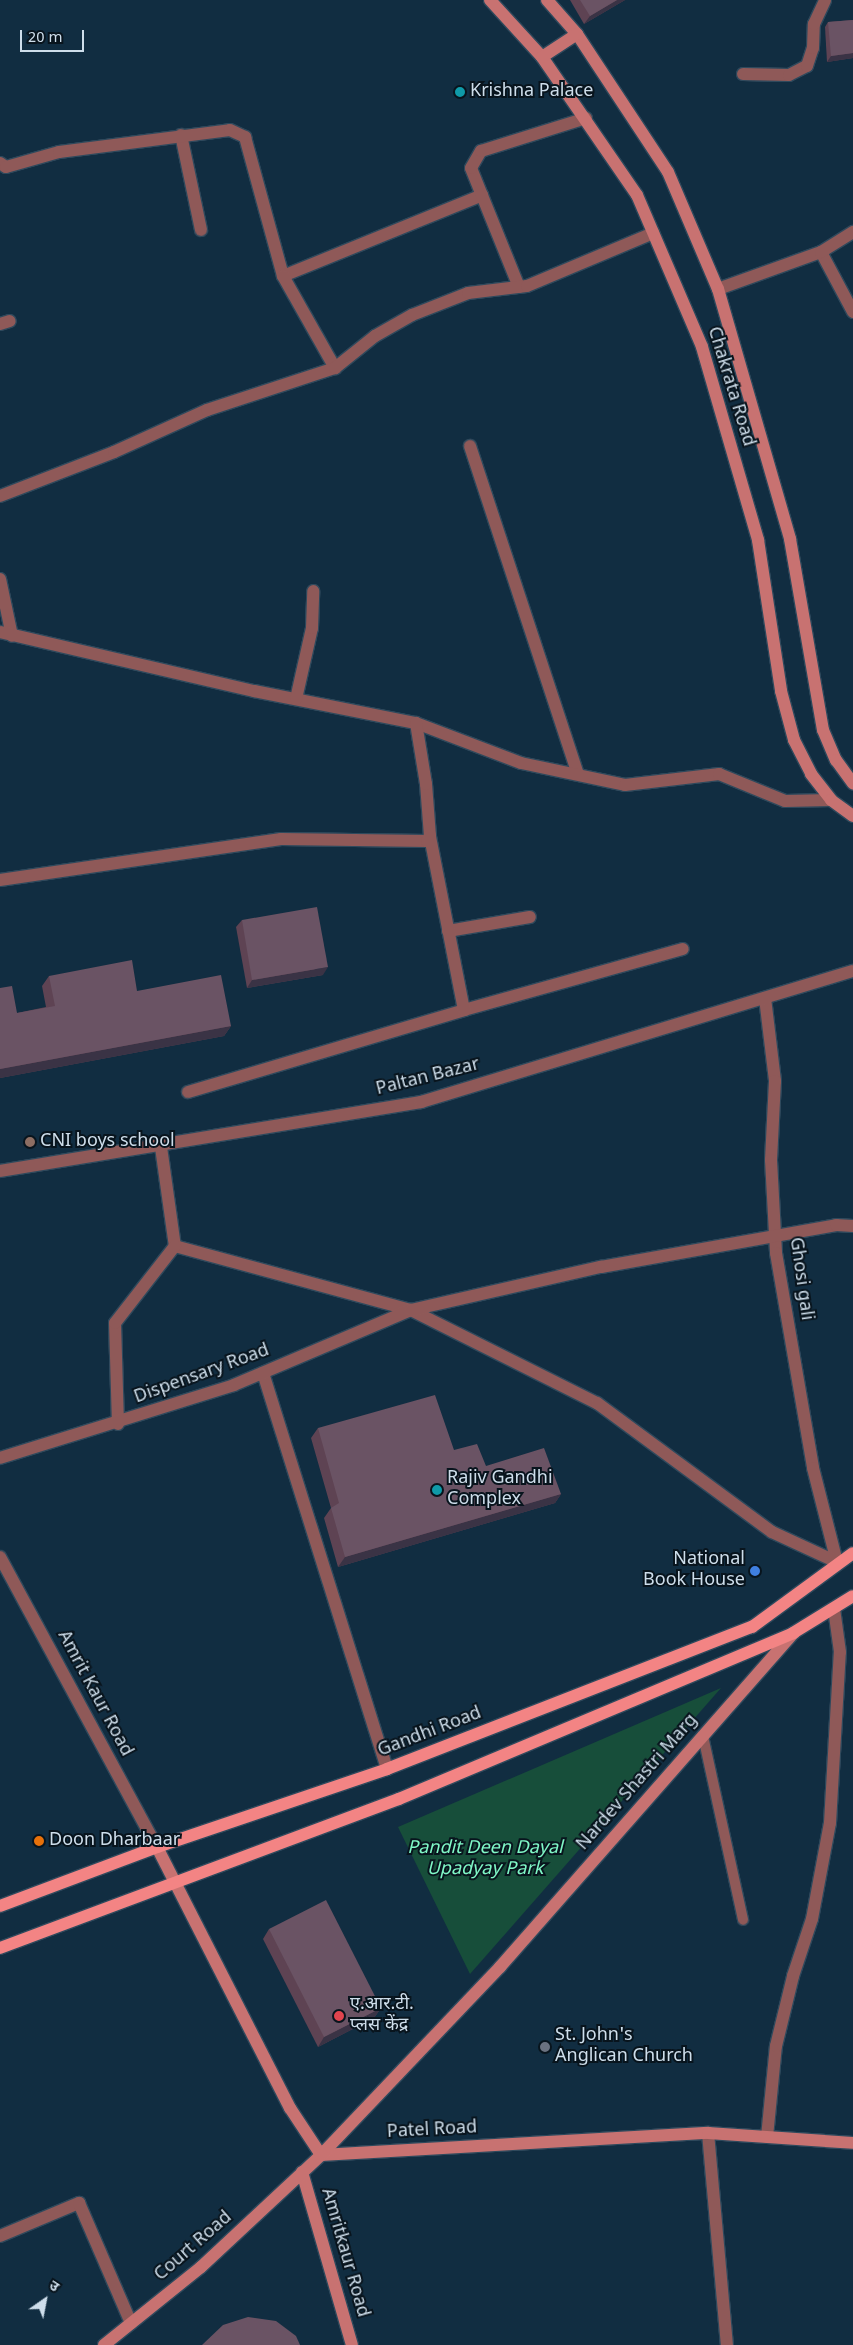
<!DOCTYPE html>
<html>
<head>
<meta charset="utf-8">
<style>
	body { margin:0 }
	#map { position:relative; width:853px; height:2345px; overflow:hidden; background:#112d41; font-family:Georgia,"Noto Sans Devanagari",serif }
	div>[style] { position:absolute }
	.green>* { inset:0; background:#174e3a }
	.roads { filter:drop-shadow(1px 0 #2f495c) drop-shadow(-1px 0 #2f495c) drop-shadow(0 1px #2f495c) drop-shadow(0 -1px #2f495c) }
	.lane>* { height:10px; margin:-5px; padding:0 5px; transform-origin:5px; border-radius:5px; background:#8f5958 }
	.street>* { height:12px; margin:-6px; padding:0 6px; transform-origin:6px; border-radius:6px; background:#8f5958 }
	.secondary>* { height:12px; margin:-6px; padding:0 6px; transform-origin:6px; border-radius:6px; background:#c87271 }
	.primary>* { height:12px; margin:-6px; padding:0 6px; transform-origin:6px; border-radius:6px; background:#f38484 }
	.wall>* { inset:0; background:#5e4353 }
	.shaded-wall>* { inset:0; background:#3a3345 }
	.building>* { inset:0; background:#6a5364 }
	.dots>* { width:14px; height:14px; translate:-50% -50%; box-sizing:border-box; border:2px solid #08141d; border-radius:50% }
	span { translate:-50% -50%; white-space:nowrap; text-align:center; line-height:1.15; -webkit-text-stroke:4px #08141d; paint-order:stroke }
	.poi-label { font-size:18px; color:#cedeeb }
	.left { translate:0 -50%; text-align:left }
	.right { translate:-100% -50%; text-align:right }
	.street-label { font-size:18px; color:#cedeeb }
	.park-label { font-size:18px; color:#80f8c7; font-style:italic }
	.north { position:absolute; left:20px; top:2275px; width:50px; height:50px; -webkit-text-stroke:4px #08141d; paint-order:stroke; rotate:33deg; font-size:14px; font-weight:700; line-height:20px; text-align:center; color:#cedeeb }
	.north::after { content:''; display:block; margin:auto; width:18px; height:22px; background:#cedeeb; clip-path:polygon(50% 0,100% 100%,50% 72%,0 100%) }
	.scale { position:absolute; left:20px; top:30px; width:64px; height:22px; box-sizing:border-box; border:2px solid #cedeeb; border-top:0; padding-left:6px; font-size:15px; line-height:18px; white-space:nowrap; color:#cedeeb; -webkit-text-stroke:4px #08141d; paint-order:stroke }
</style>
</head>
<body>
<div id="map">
	<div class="green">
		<i style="clip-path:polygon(721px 1688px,470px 1974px,398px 1827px)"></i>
	</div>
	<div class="roads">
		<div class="lane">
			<i style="left:703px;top:1736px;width:188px;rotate:77.7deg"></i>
		</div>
		<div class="street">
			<i style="left:743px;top:74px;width:46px;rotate:1.2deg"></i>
			<i style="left:789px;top:75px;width:20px;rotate:-27deg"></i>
			<i style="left:807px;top:66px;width:19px;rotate:-72deg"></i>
			<i style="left:813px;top:48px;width:24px;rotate:-88deg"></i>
			<i style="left:814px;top:24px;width:26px;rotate:-65deg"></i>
			<i style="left:181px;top:135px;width:97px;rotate:78.1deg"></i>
			<i style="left:0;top:163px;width:7px;rotate:34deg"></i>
			<i style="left:6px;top:167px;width:55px;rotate:-15.8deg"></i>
			<i style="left:59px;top:152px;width:172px;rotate:-7.3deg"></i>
			<i style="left:230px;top:130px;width:17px;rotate:25deg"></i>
			<i style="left:245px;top:137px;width:144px;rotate:74.7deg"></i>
			<i style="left:283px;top:276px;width:215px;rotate:-22.1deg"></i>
			<i style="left:821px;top:252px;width:68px;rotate:61.9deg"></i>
			<i style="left:283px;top:276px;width:106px;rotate:60.5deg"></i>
			<i style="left:519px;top:287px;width:128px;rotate:-112deg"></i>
			<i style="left:471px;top:168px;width:20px;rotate:-60deg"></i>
			<i style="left:481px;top:151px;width:110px;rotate:-17.4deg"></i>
			<i style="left:718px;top:289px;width:109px;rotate:-19.8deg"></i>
			<i style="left:821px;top:252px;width:38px;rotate:-32deg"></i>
			<i style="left:0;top:324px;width:10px;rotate:-17deg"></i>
			<i style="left:470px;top:446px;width:345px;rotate:71.8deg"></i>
			<i style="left:0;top:496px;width:122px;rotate:-21.1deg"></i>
			<i style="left:114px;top:452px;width:102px;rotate:-24.3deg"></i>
			<i style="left:207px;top:410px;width:135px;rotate:-18.2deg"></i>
			<i style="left:335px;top:368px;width:51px;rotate:-38.7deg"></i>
			<i style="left:375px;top:336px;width:43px;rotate:-29.6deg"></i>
			<i style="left:412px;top:315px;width:60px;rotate:-21.4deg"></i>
			<i style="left:468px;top:293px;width:59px;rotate:-6.8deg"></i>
			<i style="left:527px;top:286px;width:137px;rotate:-22.8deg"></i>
			<i style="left:0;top:579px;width:58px;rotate:78.1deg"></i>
			<i style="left:0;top:632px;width:261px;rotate:13.1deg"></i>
			<i style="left:254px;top:691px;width:165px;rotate:11.2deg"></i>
			<i style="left:416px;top:723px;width:112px;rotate:20.9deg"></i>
			<i style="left:521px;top:763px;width:106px;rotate:11.9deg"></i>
			<i style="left:625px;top:785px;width:95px;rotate:-6.7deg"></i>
			<i style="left:719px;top:774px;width:71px;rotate:22.2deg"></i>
			<i style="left:785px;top:801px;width:46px;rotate:-1.2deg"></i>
			<i style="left:296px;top:699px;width:73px;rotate:-77.3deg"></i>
			<i style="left:312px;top:628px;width:37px;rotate:-88deg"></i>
			<i style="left:0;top:880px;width:284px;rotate:-8.3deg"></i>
			<i style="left:281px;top:839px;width:146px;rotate:0.8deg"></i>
			<i style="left:427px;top:841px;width:6px;rotate:-59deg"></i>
			<i style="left:430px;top:836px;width:52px;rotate:-94.4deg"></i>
			<i style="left:426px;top:784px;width:62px;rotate:-99.3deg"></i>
			<i style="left:448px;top:931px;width:83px;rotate:-9.7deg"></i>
			<i style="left:765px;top:998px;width:84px;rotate:83.1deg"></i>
			<i style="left:775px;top:1081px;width:79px;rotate:92.9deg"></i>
			<i style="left:771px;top:1160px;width:93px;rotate:86.9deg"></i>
			<i style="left:776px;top:1253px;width:218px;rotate:80.2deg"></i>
			<i style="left:813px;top:1468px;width:97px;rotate:75.7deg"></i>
			<i style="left:464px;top:1010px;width:227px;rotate:-15.6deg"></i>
			<i style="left:188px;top:1092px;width:288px;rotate:-16.5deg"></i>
			<i style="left:464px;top:1010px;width:177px;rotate:-101.1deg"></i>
			<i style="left:161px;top:1147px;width:100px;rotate:82deg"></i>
			<i style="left:175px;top:1246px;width:245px;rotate:15.2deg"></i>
			<i style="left:411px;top:1310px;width:208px;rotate:26.6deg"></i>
			<i style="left:597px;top:1403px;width:217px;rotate:36.4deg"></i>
			<i style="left:772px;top:1532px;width:72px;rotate:24.8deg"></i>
			<i style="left:0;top:1171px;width:427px;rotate:-9.3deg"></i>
			<i style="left:421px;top:1102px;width:451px;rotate:-16.9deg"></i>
			<i style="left:263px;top:1373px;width:415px;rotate:72.6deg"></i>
			<i style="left:118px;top:1424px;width:101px;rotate:-91.7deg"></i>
			<i style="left:115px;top:1323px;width:98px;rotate:-52.1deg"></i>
			<i style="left:0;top:1458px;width:245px;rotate:-17.3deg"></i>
			<i style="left:234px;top:1385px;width:192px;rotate:-23deg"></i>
			<i style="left:411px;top:1310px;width:195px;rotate:-12.8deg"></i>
			<i style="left:601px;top:1267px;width:239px;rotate:-10.1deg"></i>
			<i style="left:836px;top:1225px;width:17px;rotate:3deg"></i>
			<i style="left:0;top:1557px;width:330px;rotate:61.6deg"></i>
			<i style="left:708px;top:2133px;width:213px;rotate:84.9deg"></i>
			<i style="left:767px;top:2137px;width:91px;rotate:-84.4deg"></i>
			<i style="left:776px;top:2046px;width:72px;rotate:-76.3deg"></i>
			<i style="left:793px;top:1976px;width:60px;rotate:-71.6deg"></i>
			<i style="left:812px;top:1919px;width:98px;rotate:-79.4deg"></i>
			<i style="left:830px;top:1823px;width:171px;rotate:-86.7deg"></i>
			<i style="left:840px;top:1652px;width:43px;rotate:-97.9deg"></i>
			<i style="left:0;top:2236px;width:86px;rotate:-22.7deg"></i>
			<i style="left:79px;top:2203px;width:131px;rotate:66.6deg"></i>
		</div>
		<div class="secondary">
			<i style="left:490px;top:0;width:77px;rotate:47.6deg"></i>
			<i style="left:542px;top:57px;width:168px;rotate:55.5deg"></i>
			<i style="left:637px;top:195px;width:165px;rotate:66.8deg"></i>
			<i style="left:702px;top:347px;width:201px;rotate:73.8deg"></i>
			<i style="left:758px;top:540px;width:153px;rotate:81.3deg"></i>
			<i style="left:781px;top:691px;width:51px;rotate:75.1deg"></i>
			<i style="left:794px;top:740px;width:38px;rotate:63deg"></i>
			<i style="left:811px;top:774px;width:33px;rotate:52deg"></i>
			<i style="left:831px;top:800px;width:27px;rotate:36deg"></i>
			<i style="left:547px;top:0;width:45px;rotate:48.6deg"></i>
			<i style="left:577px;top:34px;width:165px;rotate:56.6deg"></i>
			<i style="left:668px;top:172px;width:127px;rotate:66.9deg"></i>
			<i style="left:718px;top:289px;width:260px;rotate:73.9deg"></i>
			<i style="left:790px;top:539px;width:194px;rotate:80.2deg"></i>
			<i style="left:823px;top:730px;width:33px;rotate:67deg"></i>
			<i style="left:836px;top:760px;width:29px;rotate:54deg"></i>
			<i style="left:542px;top:57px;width:42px;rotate:-33.3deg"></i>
			<i style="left:157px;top:1847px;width:293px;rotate:63deg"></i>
			<i style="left:290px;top:2108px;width:56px;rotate:56.6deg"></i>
			<i style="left:321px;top:2155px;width:388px;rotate:-3.3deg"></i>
			<i style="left:708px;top:2133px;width:145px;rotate:3.9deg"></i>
			<i style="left:302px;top:2172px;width:180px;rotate:73.9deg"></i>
			<i style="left:104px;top:2345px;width:124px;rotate:-38.8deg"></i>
			<i style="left:201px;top:2267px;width:164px;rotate:-43deg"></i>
			<i style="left:321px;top:2155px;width:260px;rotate:-46.4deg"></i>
			<i style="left:500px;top:1967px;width:444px;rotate:-48.7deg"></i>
		</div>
		<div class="primary">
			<i style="left:0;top:1906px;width:168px;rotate:-20.6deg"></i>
			<i style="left:157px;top:1847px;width:243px;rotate:-18.7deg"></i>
			<i style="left:387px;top:1769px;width:392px;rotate:-21.3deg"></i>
			<i style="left:752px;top:1627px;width:125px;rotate:-36.2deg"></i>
			<i style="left:0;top:1948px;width:426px;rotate:-20.5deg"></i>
			<i style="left:399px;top:1799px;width:428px;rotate:-22.8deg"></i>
			<i style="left:793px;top:1633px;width:70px;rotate:-31.7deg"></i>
		</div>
	</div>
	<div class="wall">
		<i style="clip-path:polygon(570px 0,625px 0,584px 24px)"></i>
		<i style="clip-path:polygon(853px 20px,853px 58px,827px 62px,825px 27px,828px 22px)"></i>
		<i style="clip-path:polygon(242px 920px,323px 975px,247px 988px,236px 927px)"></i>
		<i style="clip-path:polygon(49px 976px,137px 991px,231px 1026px,224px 1036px,0 1078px,0 988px,17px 1013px,46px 1007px,42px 986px)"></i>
		<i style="clip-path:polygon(318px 1428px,454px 1450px,486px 1466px,561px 1494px,555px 1503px,338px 1567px,324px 1518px,331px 1508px,311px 1438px)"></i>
		<i style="clip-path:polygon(269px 1929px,381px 2008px,374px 2018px,318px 2047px,263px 1939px)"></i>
	</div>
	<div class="shaded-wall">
		<i style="clip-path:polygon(617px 0,625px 0,584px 24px,590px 16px)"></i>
		<i style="clip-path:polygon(853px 53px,853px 58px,827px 62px,831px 56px)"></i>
		<i style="clip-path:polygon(328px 967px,323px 975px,247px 988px,252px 980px)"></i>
		<i style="clip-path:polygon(231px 1026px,224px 1036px,0 1078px,0 1069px)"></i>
		<i style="clip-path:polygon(561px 1494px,555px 1503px,338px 1567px,345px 1557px)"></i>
		<i style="clip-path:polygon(381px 2008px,374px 2018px,318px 2047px,324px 2037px)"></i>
	</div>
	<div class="building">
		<i style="clip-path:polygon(580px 0,617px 0,590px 16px)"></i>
		<i style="clip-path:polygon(853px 20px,853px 53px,831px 56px,828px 22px)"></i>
		<i style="clip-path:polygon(317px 907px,328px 967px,252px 980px,242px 920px)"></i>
		<i style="clip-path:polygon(132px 960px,137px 991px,221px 975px,231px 1026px,0 1069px,0 988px,12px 986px,17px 1013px,55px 1006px,49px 976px)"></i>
		<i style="clip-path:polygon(435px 1395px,454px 1450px,477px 1444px,486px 1466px,544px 1448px,561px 1494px,345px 1557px,331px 1508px,339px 1503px,318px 1428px)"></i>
		<i style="clip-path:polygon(326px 1900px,381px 2008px,324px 2037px,269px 1929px)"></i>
		<i style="clip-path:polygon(248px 2317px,276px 2321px,296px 2336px,300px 2345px,202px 2345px,223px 2325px)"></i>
	</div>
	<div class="dots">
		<i style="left:460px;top:92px;background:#0f9aa8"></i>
		<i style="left:30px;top:1142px;background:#8d6e63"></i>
		<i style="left:437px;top:1490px;background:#0f9aa8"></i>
		<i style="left:755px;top:1571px;background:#3f7fe0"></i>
		<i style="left:39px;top:1841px;background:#e8710a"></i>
		<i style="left:339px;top:2016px;background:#e0444e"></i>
		<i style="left:545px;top:2047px;background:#6b7280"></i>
	</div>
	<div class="poi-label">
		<span class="left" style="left:470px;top:92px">Krishna Palace</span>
		<span class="left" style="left:40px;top:1142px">CNI boys school</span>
		<span class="left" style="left:447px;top:1490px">Rajiv Gandhi<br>Complex</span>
		<span class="right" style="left:745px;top:1571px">National<br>Book House</span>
		<span class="left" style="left:49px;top:1841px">Doon Dharbaar</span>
		<span class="left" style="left:350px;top:2016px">ए.आर.टी.<br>प्लस केंद्र</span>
		<span class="left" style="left:555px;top:2047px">St. John's<br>Anglican Church</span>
	</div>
	<div class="street-label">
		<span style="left:730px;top:387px;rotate:73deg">Chakrata Road</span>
		<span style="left:428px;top:1078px;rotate:-14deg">Paltan Bazar</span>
		<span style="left:800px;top:1279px;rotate:82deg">Ghosi gali</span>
		<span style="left:202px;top:1375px;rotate:-20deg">Dispensary Road</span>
		<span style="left:94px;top:1694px;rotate:62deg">Amrit Kaur Road</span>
		<span style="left:430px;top:1733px;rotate:-21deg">Gandhi Road</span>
		<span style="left:638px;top:1783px;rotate:-49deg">Nardev Shastri Marg</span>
		<span style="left:432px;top:2131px;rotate:-3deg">Patel Road</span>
		<span style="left:194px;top:2247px;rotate:-41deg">Court Road</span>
		<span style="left:344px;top:2253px;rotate:74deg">Amritkaur Road</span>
	</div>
	<div class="park-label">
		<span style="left:485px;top:1860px">Pandit Deen Dayal<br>Upadyay Park</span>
	</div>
	<div class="north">उ</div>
	<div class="scale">20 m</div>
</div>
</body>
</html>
